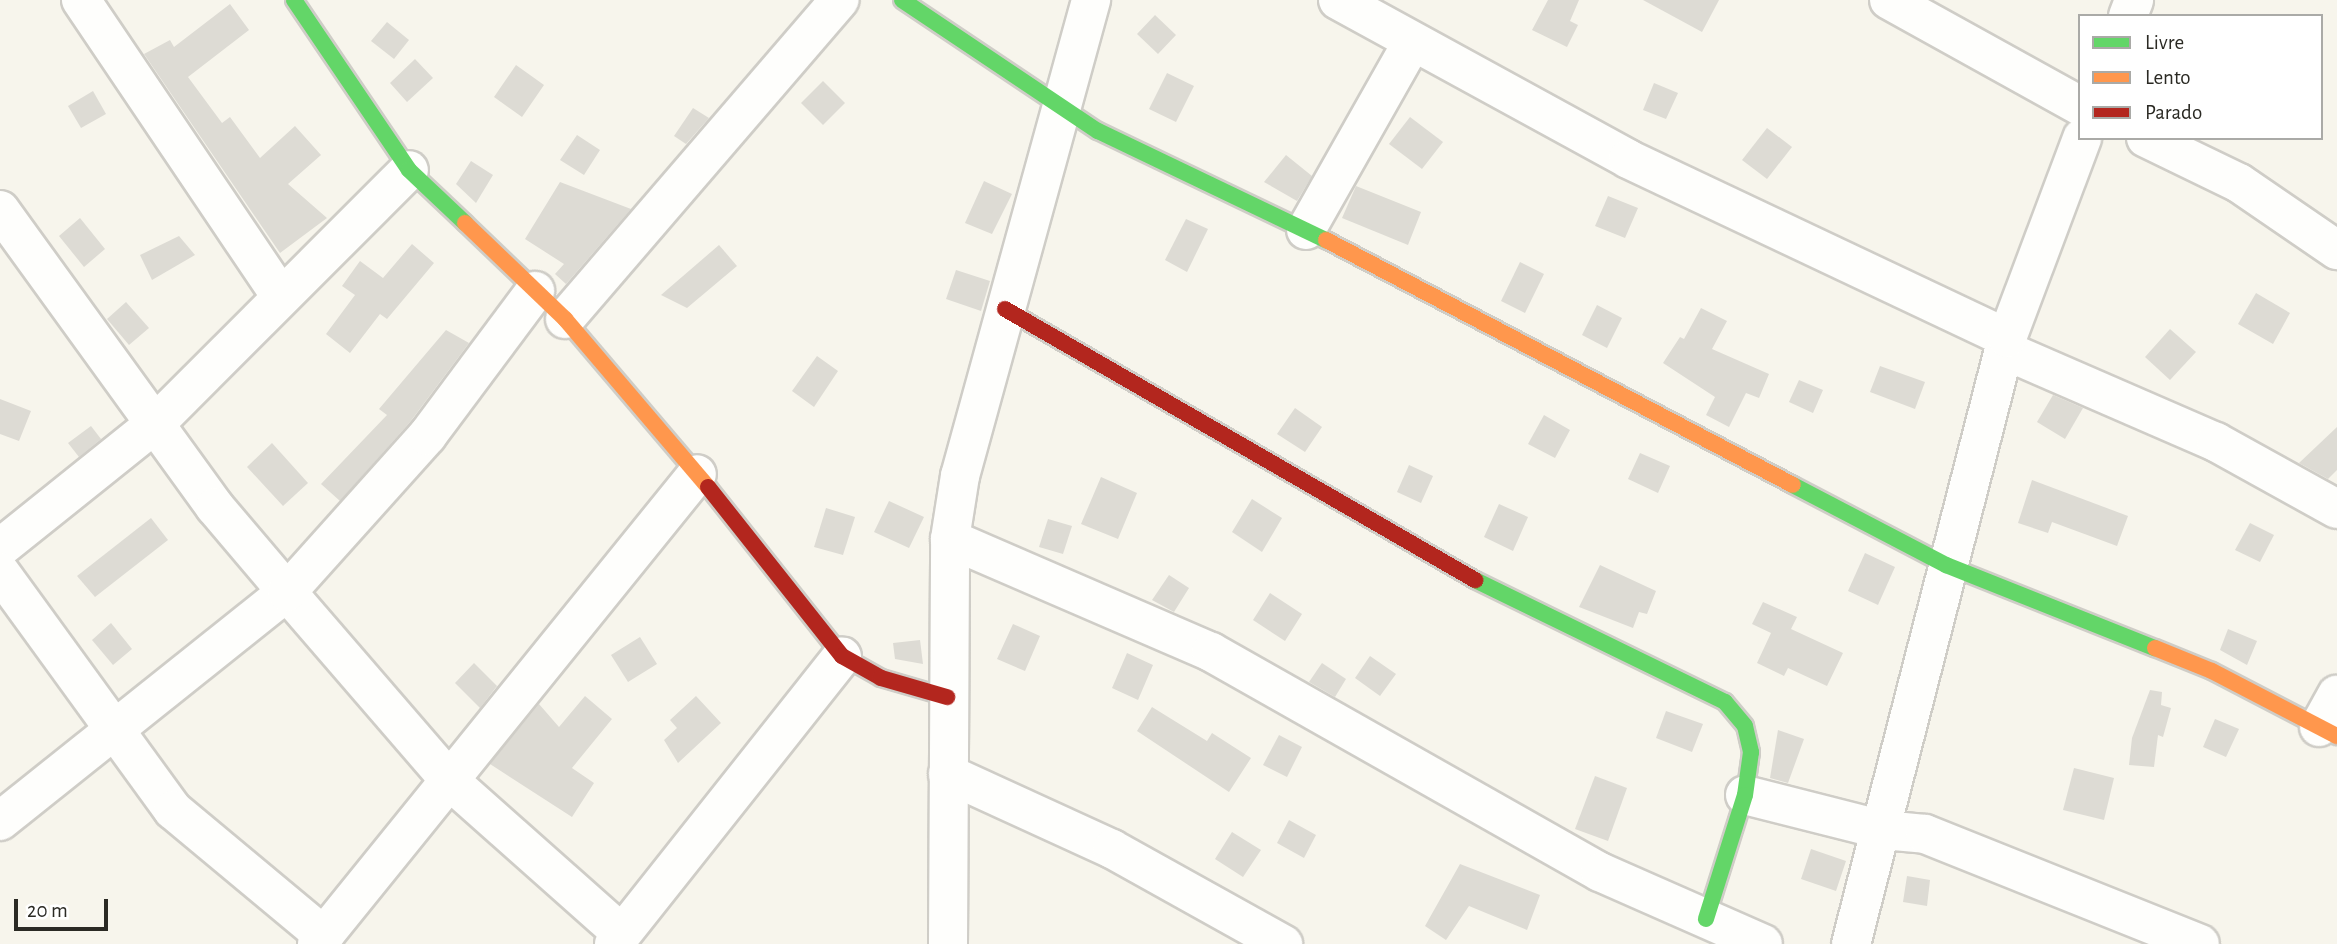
<!DOCTYPE html>
<html>
<head>
<meta charset="utf-8">
<style>
	body { margin:0 }
	#map { position:relative; width:2337px; height:944px; overflow:hidden; background:#f7f5ec; font-family:"Alegreya Sans",sans-serif }
	div>[style] { position:absolute }
	.building>* { inset:0; background:#dddbd4 }
	.roads { filter:drop-shadow(2px 0 #cfcdc7) drop-shadow(-2px 0 #cfcdc7) drop-shadow(0 2px #cfcdc7) drop-shadow(0 -2px #cfcdc7) }
	.street>* { height:38px; margin:-19px; padding:0 19px; transform-origin:19px; border-radius:19px; background:#fefefc }
	.fast>* { height:16px; margin:-8px; padding:0 8px; transform-origin:8px; border-radius:8px; background:#63d668 }
	.slow>* { height:16px; margin:-8px; padding:0 8px; transform-origin:8px; border-radius:8px; background:#ff974d }
	.jam>* { height:16px; margin:-8px; padding:0 8px; transform-origin:8px; border-radius:8px; background:#b3261e }
	span { translate:-50% -50%; white-space:nowrap; text-align:center; line-height:1.15; -webkit-text-stroke:6px #fff; paint-order:stroke }
	.legend { position:absolute; left:2078px; top:14px; width:245px; height:126px; box-sizing:border-box; background:#fff; border:2px solid #aaaaa7; margin:0; padding:9px 12px; list-style:none; font-size:21px; color:#2b2a24 }
	.legend li { display:flex; align-items:center; gap:14px; height:35px }
	.legend b { width:35px; border:2px solid #aaaaa7 }
	.scale { position:absolute; left:14px; top:899px; width:94px; height:32px; box-sizing:border-box; border:4px solid #2b2a24; border-top:0; padding-left:9px; font-size:21px; line-height:24px; white-space:nowrap; color:#2b2a24; -webkit-text-stroke:5px #fff; paint-order:stroke }
</style>
</head>
<body>
<div id="map">
	<div class="building">
		<i style="clip-path:polygon(1548px 0,1579px 0,1570px 21px,1578px 25px,1567px 47px,1532px 30px)"></i>
		<i style="clip-path:polygon(1643px 0,1719px 0,1702px 32px)"></i>
		<i style="clip-path:polygon(230px 4px,249px 30px,188px 77px,222px 123px,230px 117px,260px 158px,295px 126px,321px 155px,288px 184px,327px 218px,280px 253px,144px 54px,170px 40px,174px 47px)"></i>
		<i style="clip-path:polygon(1155px 15px,1176px 35px,1158px 54px,1137px 34px)"></i>
		<i style="clip-path:polygon(387px 22px,409px 40px,394px 59px,371px 41px)"></i>
		<i style="clip-path:polygon(415px 59px,433px 78px,407px 102px,390px 83px)"></i>
		<i style="clip-path:polygon(516px 65px,544px 85px,522px 117px,494px 97px)"></i>
		<i style="clip-path:polygon(1167px 73px,1194px 86px,1176px 122px,1149px 109px)"></i>
		<i style="clip-path:polygon(823px 81px,845px 103px,823px 125px,801px 103px)"></i>
		<i style="clip-path:polygon(1654px 83px,1678px 93px,1666px 119px,1643px 110px)"></i>
		<i style="clip-path:polygon(93px 91px,106px 114px,81px 128px,68px 106px)"></i>
		<i style="clip-path:polygon(693px 108px,709px 118px,686px 144px,674px 136px)"></i>
		<i style="clip-path:polygon(1410px 117px,1443px 142px,1422px 169px,1389px 144px)"></i>
		<i style="clip-path:polygon(1767px 128px,1792px 147px,1767px 179px,1742px 160px)"></i>
		<i style="clip-path:polygon(577px 135px,600px 150px,584px 175px,560px 160px)"></i>
		<i style="clip-path:polygon(1286px 155px,1312px 176px,1297px 201px,1264px 182px)"></i>
		<i style="clip-path:polygon(471px 161px,493px 175px,476px 203px,456px 184px)"></i>
		<i style="clip-path:polygon(984px 181px,1012px 194px,992px 234px,965px 223px)"></i>
		<i style="clip-path:polygon(560px 182px,631px 209px,566px 284px,555px 274px,564px 264px,525px 239px)"></i>
		<i style="clip-path:polygon(1356px 186px,1421px 212px,1408px 245px,1342px 218px)"></i>
		<i style="clip-path:polygon(1608px 196px,1638px 208px,1625px 238px,1595px 226px)"></i>
		<i style="clip-path:polygon(80px 218px,105px 249px,84px 267px,59px 236px)"></i>
		<i style="clip-path:polygon(1186px 219px,1208px 229px,1187px 272px,1165px 260px)"></i>
		<i style="clip-path:polygon(179px 236px,195px 255px,152px 280px,140px 255px)"></i>
		<i style="clip-path:polygon(412px 244px,434px 263px,387px 319px,380px 314px,350px 353px,326px 334px,355px 295px,342px 286px,360px 261px,383px 278px)"></i>
		<i style="clip-path:polygon(719px 245px,737px 266px,687px 308px,661px 295px)"></i>
		<i style="clip-path:polygon(1520px 262px,1544px 274px,1525px 313px,1501px 301px)"></i>
		<i style="clip-path:polygon(956px 270px,990px 281px,981px 311px,946px 299px)"></i>
		<i style="clip-path:polygon(2256px 293px,2290px 313px,2273px 344px,2238px 324px)"></i>
		<i style="clip-path:polygon(126px 302px,149px 328px,129px 345px,107px 319px)"></i>
		<i style="clip-path:polygon(1597px 305px,1622px 318px,1607px 348px,1582px 335px)"></i>
		<i style="clip-path:polygon(1701px 308px,1727px 321px,1712px 349px,1769px 374px,1759px 398px,1746px 393px,1729px 427px,1706px 415px,1715px 397px,1663px 363px,1680px 337px,1684px 339px)"></i>
		<i style="clip-path:polygon(2170px 329px,2196px 352px,2170px 380px,2145px 357px)"></i>
		<i style="clip-path:polygon(446px 330px,469px 343px,410px 422px,340px 501px,321px 484px,387px 415px,379px 409px)"></i>
		<i style="clip-path:polygon(817px 356px,838px 371px,814px 407px,792px 391px)"></i>
		<i style="clip-path:polygon(1880px 366px,1925px 382px,1915px 409px,1870px 392px)"></i>
		<i style="clip-path:polygon(1799px 380px,1823px 390px,1813px 413px,1789px 402px)"></i>
		<i style="clip-path:polygon(2053px 395px,2083px 408px,2065px 439px,2037px 422px)"></i>
		<i style="clip-path:polygon(0 399px,31px 411px,19px 441px,0 434px)"></i>
		<i style="clip-path:polygon(1295px 408px,1322px 427px,1305px 452px,1277px 434px)"></i>
		<i style="clip-path:polygon(1544px 415px,1570px 430px,1555px 458px,1528px 444px)"></i>
		<i style="clip-path:polygon(91px 426px,101px 439px,79px 457px,68px 443px)"></i>
		<i style="clip-path:polygon(2337px 427px,2337px 470px,2328px 479px,2299px 463px)"></i>
		<i style="clip-path:polygon(272px 443px,308px 483px,283px 506px,247px 467px)"></i>
		<i style="clip-path:polygon(1640px 453px,1670px 466px,1658px 493px,1628px 479px)"></i>
		<i style="clip-path:polygon(1409px 465px,1433px 476px,1421px 503px,1397px 492px)"></i>
		<i style="clip-path:polygon(1101px 477px,1137px 493px,1118px 539px,1081px 524px)"></i>
		<i style="clip-path:polygon(2032px 480px,2128px 516px,2117px 546px,2052px 522px,2048px 533px,2018px 523px)"></i>
		<i style="clip-path:polygon(1252px 499px,1282px 518px,1262px 552px,1232px 532px)"></i>
		<i style="clip-path:polygon(889px 501px,924px 517px,909px 548px,874px 532px)"></i>
		<i style="clip-path:polygon(1499px 504px,1528px 517px,1513px 551px,1484px 537px)"></i>
		<i style="clip-path:polygon(826px 508px,855px 517px,843px 555px,814px 547px)"></i>
		<i style="clip-path:polygon(151px 518px,168px 540px,95px 597px,77px 576px)"></i>
		<i style="clip-path:polygon(1048px 519px,1072px 526px,1063px 554px,1039px 547px)"></i>
		<i style="clip-path:polygon(2250px 523px,2274px 535px,2260px 562px,2235px 550px)"></i>
		<i style="clip-path:polygon(1865px 553px,1895px 567px,1878px 605px,1848px 591px)"></i>
		<i style="clip-path:polygon(1600px 565px,1656px 591px,1647px 614px,1639px 612px,1633px 628px,1579px 607px)"></i>
		<i style="clip-path:polygon(1169px 575px,1189px 588px,1174px 612px,1152px 600px)"></i>
		<i style="clip-path:polygon(1270px 593px,1302px 614px,1285px 641px,1253px 620px)"></i>
		<i style="clip-path:polygon(1763px 602px,1797px 617px,1791px 629px,1843px 653px,1827px 686px,1788px 668px,1784px 676px,1757px 663px,1771px 633px,1752px 624px)"></i>
		<i style="clip-path:polygon(111px 623px,132px 649px,113px 665px,92px 640px)"></i>
		<i style="clip-path:polygon(1013px 624px,1040px 636px,1025px 671px,997px 659px)"></i>
		<i style="clip-path:polygon(2228px 629px,2257px 641px,2247px 665px,2220px 650px)"></i>
		<i style="clip-path:polygon(640px 637px,657px 664px,628px 682px,611px 655px)"></i>
		<i style="clip-path:polygon(920px 640px,923px 664px,895px 659px,893px 643px)"></i>
		<i style="clip-path:polygon(1127px 653px,1153px 665px,1138px 700px,1112px 688px)"></i>
		<i style="clip-path:polygon(1370px 656px,1396px 674px,1380px 696px,1355px 678px)"></i>
		<i style="clip-path:polygon(474px 663px,497px 686px,480px 708px,455px 683px)"></i>
		<i style="clip-path:polygon(1322px 663px,1346px 679px,1335px 697px,1309px 682px)"></i>
		<i style="clip-path:polygon(2150px 690px,2162px 692px,2161px 705px,2171px 708px,2163px 737px,2158px 735px,2154px 767px,2129px 765px,2132px 738px)"></i>
		<i style="clip-path:polygon(585px 696px,612px 719px,572px 768px,594px 783px,572px 817px,490px 764px,539px 704px,559px 727px)"></i>
		<i style="clip-path:polygon(696px 696px,721px 723px,678px 763px,664px 740px,677px 728px,670px 720px)"></i>
		<i style="clip-path:polygon(1152px 707px,1207px 741px,1212px 733px,1251px 758px,1229px 792px,1137px 731px)"></i>
		<i style="clip-path:polygon(1666px 711px,1703px 724px,1692px 752px,1656px 738px)"></i>
		<i style="clip-path:polygon(2215px 719px,2239px 729px,2226px 757px,2203px 747px)"></i>
		<i style="clip-path:polygon(1778px 730px,1804px 739px,1788px 783px,1770px 778px)"></i>
		<i style="clip-path:polygon(1279px 735px,1302px 747px,1287px 777px,1263px 765px)"></i>
		<i style="clip-path:polygon(2074px 768px,2114px 778px,2104px 820px,2063px 810px)"></i>
		<i style="clip-path:polygon(1595px 776px,1627px 788px,1608px 841px,1575px 829px)"></i>
		<i style="clip-path:polygon(1289px 820px,1316px 835px,1304px 858px,1277px 843px)"></i>
		<i style="clip-path:polygon(1232px 832px,1261px 850px,1243px 877px,1215px 859px)"></i>
		<i style="clip-path:polygon(1811px 849px,1846px 861px,1836px 891px,1801px 879px)"></i>
		<i style="clip-path:polygon(1460px 864px,1540px 895px,1527px 930px,1469px 906px,1446px 940px,1425px 926px)"></i>
		<i style="clip-path:polygon(1907px 876px,1930px 880px,1927px 906px,1903px 902px)"></i>
	</div>
	<div class="roads">
		<div class="street">
			<i style="left:81px;top:0;width:358px;rotate:56deg"></i>
			<i style="left:1338px;top:0;width:331px;rotate:28.7deg"></i>
			<i style="left:1628px;top:159px;width:419px;rotate:25.3deg"></i>
			<i style="left:1889px;top:0;width:218px;rotate:29deg"></i>
			<i style="left:2128px;top:16px;width:17px;rotate:-69deg"></i>
			<i style="left:2146px;top:138px;width:103px;rotate:25.8deg"></i>
			<i style="left:2239px;top:183px;width:119px;rotate:34.4deg"></i>
			<i style="left:0;top:210px;width:367px;rotate:54.1deg"></i>
			<i style="left:215px;top:507px;width:111px;rotate:49.7deg"></i>
			<i style="left:287px;top:592px;width:250px;rotate:49.2deg"></i>
			<i style="left:450px;top:781px;width:229px;rotate:41.6deg"></i>
			<i style="left:1306px;top:230px;width:215px;rotate:-60.5deg"></i>
			<i style="left:565px;top:319px;width:421px;rotate:-49.3deg"></i>
			<i style="left:2004px;top:350px;width:231px;rotate:23.5deg"></i>
			<i style="left:2216px;top:442px;width:138px;rotate:29deg"></i>
			<i style="left:950px;top:539px;width:284px;rotate:23.4deg"></i>
			<i style="left:1211px;top:652px;width:447px;rotate:29.5deg"></i>
			<i style="left:1600px;top:872px;width:178px;rotate:23.8deg"></i>
			<i style="left:0;top:548px;width:198px;rotate:-38.7deg"></i>
			<i style="left:155px;top:424px;width:359px;rotate:-45deg"></i>
			<i style="left:0;top:572px;width:294px;rotate:54deg"></i>
			<i style="left:173px;top:810px;width:197px;rotate:39.8deg"></i>
			<i style="left:2319px;top:727px;width:37px;rotate:-61deg"></i>
			<i style="left:948px;top:774px;width:180px;rotate:24.6deg"></i>
			<i style="left:1112px;top:849px;width:196px;rotate:29.1deg"></i>
			<i style="left:1745px;top:795px;width:142px;rotate:14.2deg"></i>
			<i style="left:1883px;top:830px;width:42px;rotate:5.4deg"></i>
			<i style="left:1925px;top:834px;width:296px;rotate:21.8deg"></i>
			<i style="left:0;top:821px;width:367px;rotate:-38.6deg"></i>
			<i style="left:287px;top:592px;width:210px;rotate:-48.1deg"></i>
			<i style="left:427px;top:436px;width:181px;rotate:-53.3deg"></i>
			<i style="left:317px;top:944px;width:604px;rotate:-51.04deg"></i>
			<i style="left:614px;top:944px;width:367px;rotate:-51.6deg"></i>
			<i style="left:948px;top:944px;width:405px;rotate:-89.7deg"></i>
			<i style="left:950px;top:539px;width:64px;rotate:-81deg"></i>
			<i style="left:960px;top:476px;width:494px;rotate:-74.6deg"></i>
			<i style="left:1851px;top:944px;width:626px;rotate:-75.56deg"></i>
			<i style="left:2007px;top:338px;width:214px;rotate:-69.4deg"></i>
		</div>
		<div class="fast">
			<i style="left:294px;top:0;width:205px;rotate:55.9deg"></i>
			<i style="left:409px;top:170px;width:77px;rotate:43.4deg"></i>
			<i style="left:902px;top:0;width:236px;rotate:33.8deg"></i>
			<i style="left:1098px;top:131px;width:253px;rotate:25.6deg"></i>
			<i style="left:1793px;top:485px;width:173px;rotate:27.6deg"></i>
			<i style="left:1946px;top:565px;width:225px;rotate:21.7deg"></i>
			<i style="left:1475px;top:580px;width:278px;rotate:26deg"></i>
			<i style="left:1725px;top:702px;width:31px;rotate:50deg"></i>
			<i style="left:1745px;top:726px;width:27px;rotate:77deg"></i>
			<i style="left:1751px;top:752px;width:43px;rotate:97.9deg"></i>
			<i style="left:1745px;top:795px;width:130px;rotate:107.5deg"></i>
		</div>
		<div class="slow">
			<i style="left:465px;top:223px;width:139px;rotate:43.8deg"></i>
			<i style="left:565px;top:319px;width:221px;rotate:49.6deg"></i>
			<i style="left:1326px;top:240px;width:527px;rotate:27.68deg"></i>
			<i style="left:2155px;top:648px;width:61px;rotate:22deg"></i>
			<i style="left:2212px;top:671px;width:141px;rotate:27.5deg"></i>
		</div>
		<div class="jam">
			<i style="left:1005px;top:309px;width:543px;rotate:29.97deg"></i>
			<i style="left:708px;top:487px;width:216px;rotate:51.6deg"></i>
			<i style="left:842px;top:656px;width:45px;rotate:29.4deg"></i>
			<i style="left:881px;top:678px;width:69px;rotate:16.1deg"></i>
		</div>
	</div>
	<ul class="legend">
	<li><b style="height:9px;background:#63d668"></b>Livre</li>
	<li><b style="height:9px;background:#ff974d"></b>Lento</li>
	<li><b style="height:9px;background:#b3261e"></b>Parado</li>
	</ul>
	<div class="scale">20 m</div>
</div>
</body>
</html>
